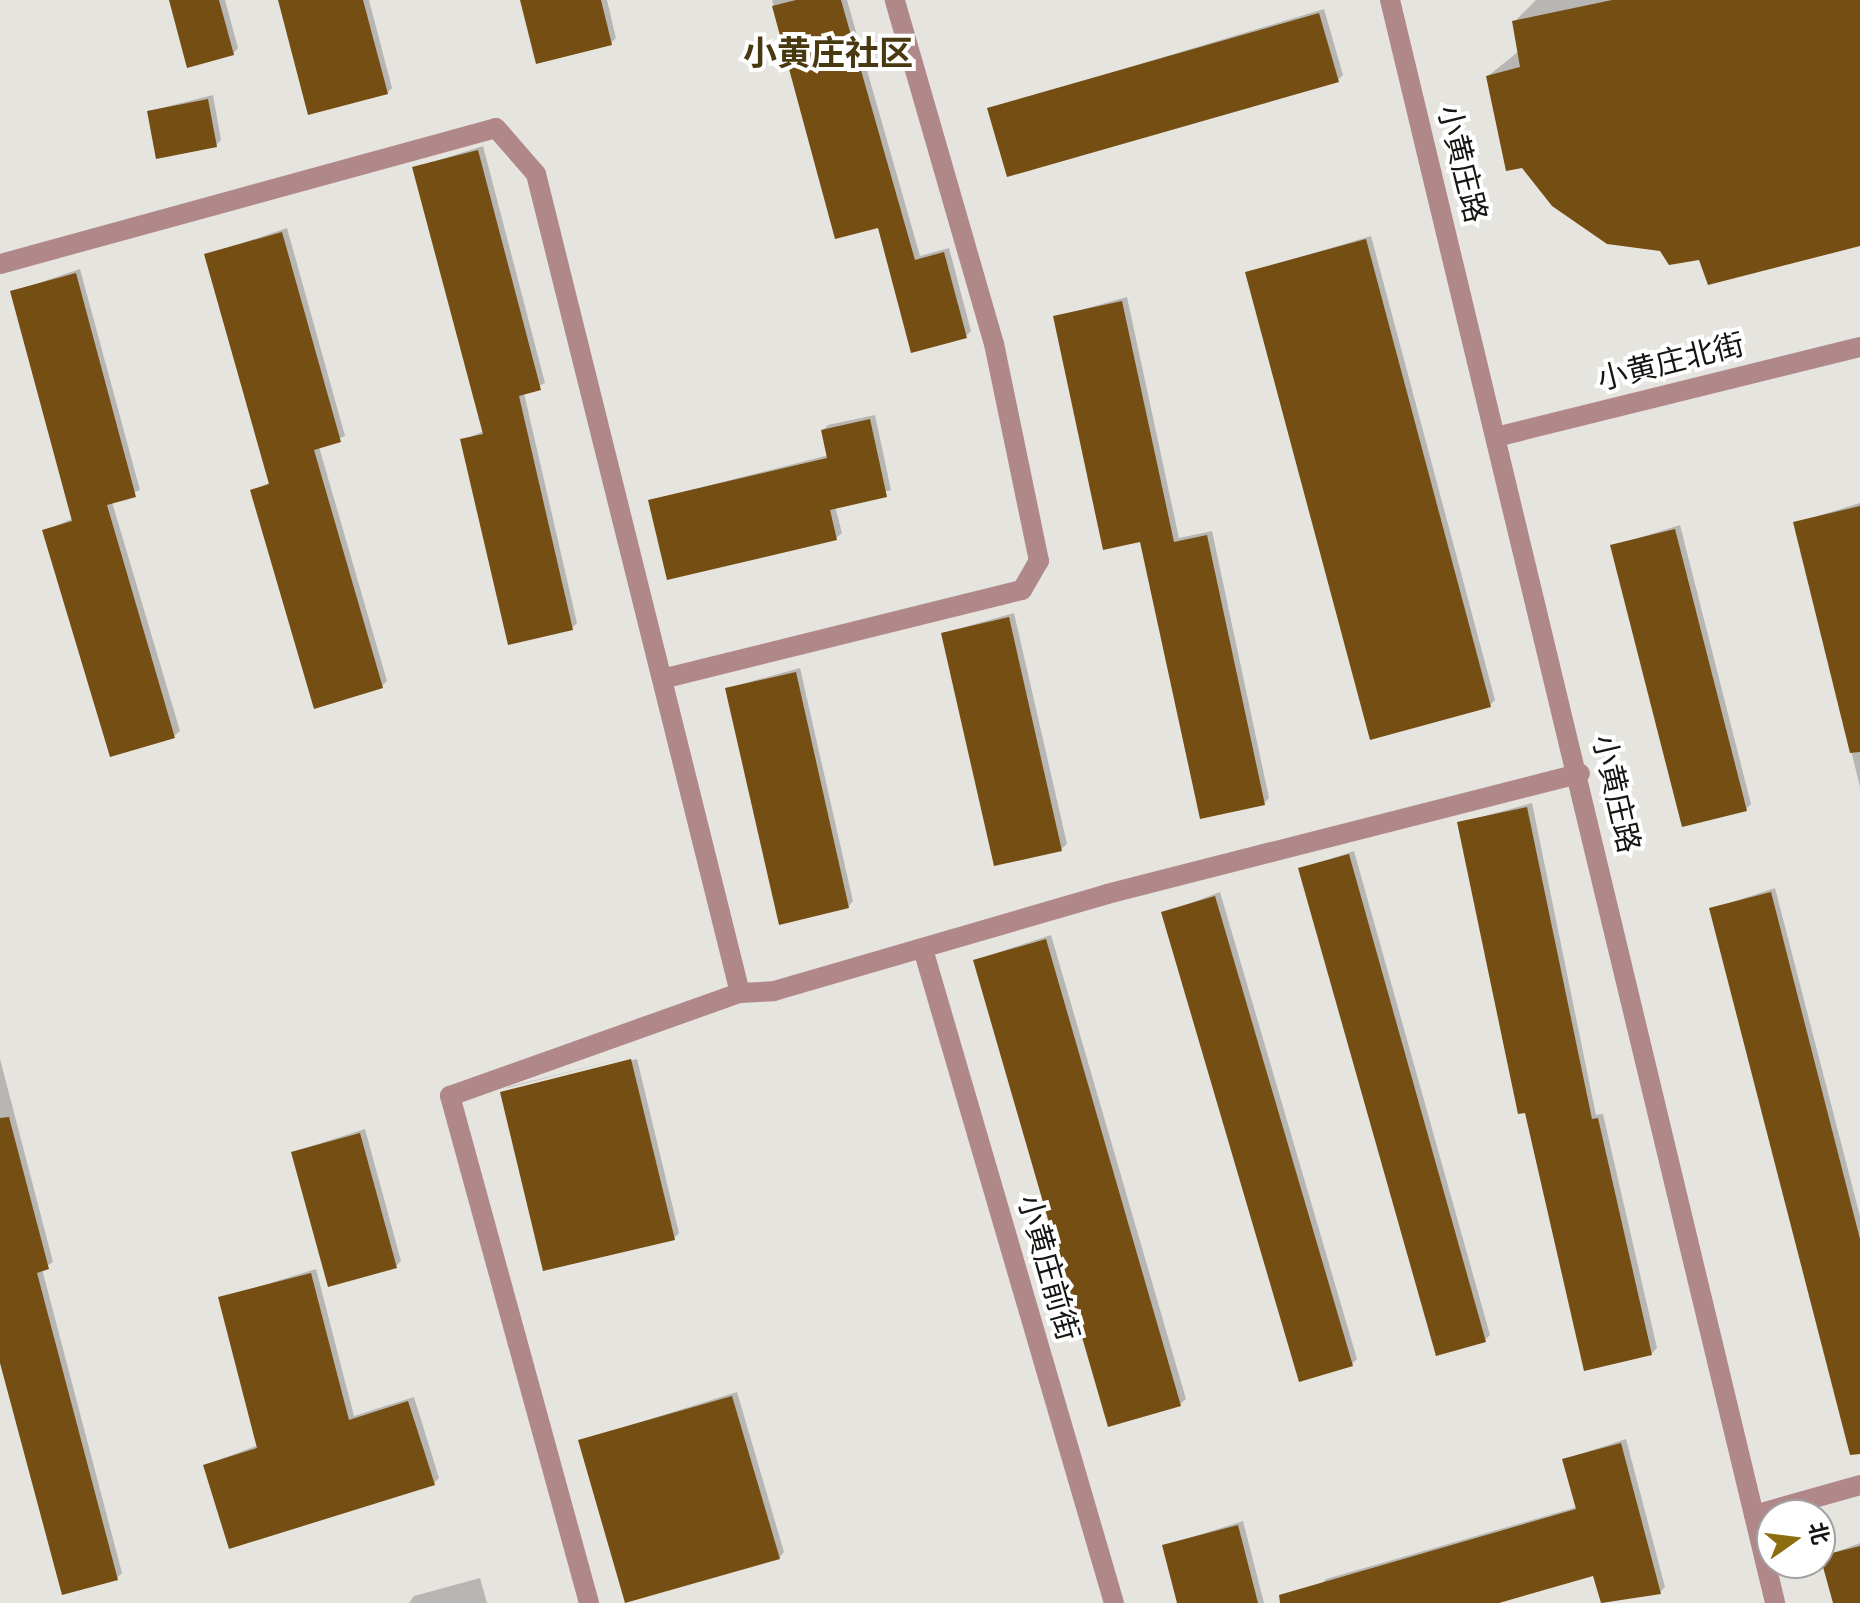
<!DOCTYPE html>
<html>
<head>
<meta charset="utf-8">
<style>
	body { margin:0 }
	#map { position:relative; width:1860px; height:1603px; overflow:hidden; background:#e6e4df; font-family:"Sofia Sans Condensed","Noto Sans SC",sans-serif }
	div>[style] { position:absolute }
	.shadow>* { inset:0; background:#0003 }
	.building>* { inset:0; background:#744e13 }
	.minor>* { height:20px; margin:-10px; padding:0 10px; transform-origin:10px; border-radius:10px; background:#b1888a }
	span { translate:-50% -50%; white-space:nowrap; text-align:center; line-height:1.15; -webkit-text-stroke:8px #fff; paint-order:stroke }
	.street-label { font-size:30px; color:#161514 }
	.quarter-label { font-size:34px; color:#483911; font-weight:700 }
	.north { position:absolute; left:1756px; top:1499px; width:80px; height:80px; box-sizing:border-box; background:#fff; border:2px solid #a2a1a1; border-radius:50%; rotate:76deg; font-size:22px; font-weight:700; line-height:32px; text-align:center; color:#161514 }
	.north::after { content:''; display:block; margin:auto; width:28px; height:36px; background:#8c6e11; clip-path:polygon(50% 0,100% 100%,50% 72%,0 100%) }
</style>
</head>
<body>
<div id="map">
	<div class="shadow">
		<i style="clip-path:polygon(171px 0,225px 0,238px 48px,233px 54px)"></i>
		<i style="clip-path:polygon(280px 0,369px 0,392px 88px,387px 93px)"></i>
		<i style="clip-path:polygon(522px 0,607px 0,616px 38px,611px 43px)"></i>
		<i style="clip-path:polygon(772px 0,847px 0,920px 256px,949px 248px,971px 331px,966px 336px,879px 226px,837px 237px)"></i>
		<i style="clip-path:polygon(1536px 0,1860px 0,1860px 244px,1700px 257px,1661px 249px,1488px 76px,1519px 51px,1514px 22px)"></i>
		<i style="clip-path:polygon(1324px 9px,1343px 75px,1338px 80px,990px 109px)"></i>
		<i style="clip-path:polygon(213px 95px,221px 140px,216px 145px,149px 111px)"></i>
		<i style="clip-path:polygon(483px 146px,545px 383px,524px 393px,577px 623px,572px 628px,463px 440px,484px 431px,414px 168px)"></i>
		<i style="clip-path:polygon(287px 228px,345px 436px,319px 447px,387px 681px,382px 686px,252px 491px,271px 482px,207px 255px)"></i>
		<i style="clip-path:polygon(1371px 236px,1495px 700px,1490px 705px,1247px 273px)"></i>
		<i style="clip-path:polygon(80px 269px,140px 490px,112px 502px,180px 731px,174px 736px,44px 531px,74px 518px,12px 292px)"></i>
		<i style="clip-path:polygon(1127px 297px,1179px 538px,1212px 531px,1269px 798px,1264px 803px,1142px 540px,1055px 317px)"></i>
		<i style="clip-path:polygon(875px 415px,891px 490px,835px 506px,842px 533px,836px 538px,651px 500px,829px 455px,823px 430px,828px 425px)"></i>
		<i style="clip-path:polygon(1860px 503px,1860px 787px,1795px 523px)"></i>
		<i style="clip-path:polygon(1680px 525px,1751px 804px,1746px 809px,1613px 546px)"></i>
		<i style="clip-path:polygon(1014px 613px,1067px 844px,1061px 849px,943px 633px)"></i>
		<i style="clip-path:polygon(800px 668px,853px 901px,848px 907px,727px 688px)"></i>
		<i style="clip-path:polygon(1532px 803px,1596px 1115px,1603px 1114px,1657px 1348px,1651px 1354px,1459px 823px)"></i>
		<i style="clip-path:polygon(1354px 851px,1490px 1335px,1485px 1340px,1300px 869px)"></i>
		<i style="clip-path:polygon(1775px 888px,1860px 1216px,1860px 1426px,1711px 909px)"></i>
		<i style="clip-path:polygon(1220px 892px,1357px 1359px,1352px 1364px,1164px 913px)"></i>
		<i style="clip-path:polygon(1051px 935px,1186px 1399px,1180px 1404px,975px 960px)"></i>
		<i style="clip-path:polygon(636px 1055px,507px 1088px,508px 1087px)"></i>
		<i style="clip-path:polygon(0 1059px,53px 1262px,42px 1269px,122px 1573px,117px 1578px,0 1355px)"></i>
		<i style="clip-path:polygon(637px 1059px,679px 1233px,674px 1238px,502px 1093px)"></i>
		<i style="clip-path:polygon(365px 1129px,401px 1261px,396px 1266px,293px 1152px)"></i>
		<i style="clip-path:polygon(316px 1269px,354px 1416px,414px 1397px,439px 1478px,434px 1483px,205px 1465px,259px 1445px,221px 1298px)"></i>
		<i style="clip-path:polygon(737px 1392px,784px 1552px,779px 1558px,580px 1441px)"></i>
		<i style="clip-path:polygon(1626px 1439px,1665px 1587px,1660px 1592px,1603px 1603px,1595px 1573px,1492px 1603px,1326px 1603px,1321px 1584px,1326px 1579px,1577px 1507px,1565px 1459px)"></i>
		<i style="clip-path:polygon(1243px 1521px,1264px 1603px,1179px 1603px,1164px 1546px)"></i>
		<i style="clip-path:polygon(1860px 1543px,1860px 1603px,1835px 1603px,1822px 1557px)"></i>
		<i style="clip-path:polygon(480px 1578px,487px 1603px,409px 1603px,414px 1596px)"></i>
	</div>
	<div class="building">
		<i style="clip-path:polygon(169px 0,219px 0,234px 55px,187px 68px)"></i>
		<i style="clip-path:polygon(278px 0,363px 0,388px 94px,308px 115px)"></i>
		<i style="clip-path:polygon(520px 0,601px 0,612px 45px,536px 64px)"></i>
		<i style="clip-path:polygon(796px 0,841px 0,915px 260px,944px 252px,967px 338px,911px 353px,878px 228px,835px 239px,772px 6px)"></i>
		<i style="clip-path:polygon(1612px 0,1860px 0,1860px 246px,1708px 285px,1699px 260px,1669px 265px,1660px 251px,1607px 244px,1552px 206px,1522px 168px,1506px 171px,1486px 76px,1520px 67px,1512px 21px)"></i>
		<i style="clip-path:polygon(1319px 13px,1339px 82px,1007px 177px,987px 108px)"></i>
		<i style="clip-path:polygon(208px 99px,217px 147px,156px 159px,147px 111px)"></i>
		<i style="clip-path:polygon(478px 150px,541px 390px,519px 396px,573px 630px,508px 645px,460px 439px,483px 434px,412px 167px)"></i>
		<i style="clip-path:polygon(282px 232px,341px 442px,314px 450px,383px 688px,314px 709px,250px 490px,269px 484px,204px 254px)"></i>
		<i style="clip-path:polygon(1366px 239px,1491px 707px,1370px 740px,1245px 272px)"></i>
		<i style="clip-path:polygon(76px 273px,136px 497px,107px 505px,175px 738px,110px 757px,42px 530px,72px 521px,10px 291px)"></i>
		<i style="clip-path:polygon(1122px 301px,1174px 542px,1207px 535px,1265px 805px,1200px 819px,1140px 542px,1103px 550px,1053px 316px)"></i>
		<i style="clip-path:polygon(870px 419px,887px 497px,830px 510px,837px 540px,667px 580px,648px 500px,827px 458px,821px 430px)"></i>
		<i style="clip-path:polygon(1860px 506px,1860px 752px,1850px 753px,1793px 522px)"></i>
		<i style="clip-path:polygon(1675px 529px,1747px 811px,1682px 827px,1610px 545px)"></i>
		<i style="clip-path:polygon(1009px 617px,1062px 851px,994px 866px,941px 633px)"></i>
		<i style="clip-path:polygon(796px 672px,849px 908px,779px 925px,725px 688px)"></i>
		<i style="clip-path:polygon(1527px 807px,1592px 1119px,1598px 1118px,1652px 1355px,1584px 1371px,1525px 1113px,1518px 1114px,1457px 822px)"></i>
		<i style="clip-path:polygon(1349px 854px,1486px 1342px,1436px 1356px,1298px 868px)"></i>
		<i style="clip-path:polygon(1771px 892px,1860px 1239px,1860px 1454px,1850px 1455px,1709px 908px)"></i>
		<i style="clip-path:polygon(1215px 896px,1353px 1366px,1299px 1382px,1161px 912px)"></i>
		<i style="clip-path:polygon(1046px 939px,1181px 1406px,1108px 1427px,973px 960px)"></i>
		<i style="clip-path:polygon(631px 1059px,675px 1240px,543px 1271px,500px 1092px)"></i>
		<i style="clip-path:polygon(9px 1117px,49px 1269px,37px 1273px,118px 1580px,62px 1595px,0 1363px,0 1118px)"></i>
		<i style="clip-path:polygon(360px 1133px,397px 1268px,328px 1287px,291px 1152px)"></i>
		<i style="clip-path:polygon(311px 1273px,349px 1420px,408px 1401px,435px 1485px,229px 1549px,203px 1465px,257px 1448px,218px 1297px)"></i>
		<i style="clip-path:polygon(732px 1396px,780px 1559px,625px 1603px,578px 1440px)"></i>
		<i style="clip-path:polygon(1621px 1443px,1661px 1594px,1601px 1603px,1593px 1576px,1499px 1603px,1280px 1603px,1279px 1595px,1576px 1509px,1562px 1459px)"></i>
		<i style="clip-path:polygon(1238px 1525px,1258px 1603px,1177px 1603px,1162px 1545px)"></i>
		<i style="clip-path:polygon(1860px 1546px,1860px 1603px,1833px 1603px,1820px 1556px)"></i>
	</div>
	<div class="minor">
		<i style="left:1390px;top:0;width:1649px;rotate:76.49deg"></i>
		<i style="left:0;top:264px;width:514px;rotate:-15.33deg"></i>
		<i style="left:496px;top:128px;width:61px;rotate:49deg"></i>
		<i style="left:536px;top:174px;width:844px;rotate:76.01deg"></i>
		<i style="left:1496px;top:437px;width:375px;rotate:-13.9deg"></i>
		<i style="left:662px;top:679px;width:371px;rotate:-13.9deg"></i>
		<i style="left:1022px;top:590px;width:34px;rotate:-60deg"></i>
		<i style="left:1039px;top:561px;width:222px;rotate:-101.7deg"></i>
		<i style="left:994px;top:344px;width:358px;rotate:-106.1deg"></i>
		<i style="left:923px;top:949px;width:681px;rotate:73.72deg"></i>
		<i style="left:1754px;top:1515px;width:110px;rotate:-15.8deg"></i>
		<i style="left:589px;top:1603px;width:526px;rotate:-105.33deg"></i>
		<i style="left:450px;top:1096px;width:308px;rotate:-19.6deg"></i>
		<i style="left:740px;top:993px;width:34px;rotate:-3deg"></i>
		<i style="left:774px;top:991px;width:347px;rotate:-16.2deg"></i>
		<i style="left:1107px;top:894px;width:488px;rotate:-14.3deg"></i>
	</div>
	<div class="street-label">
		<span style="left:1461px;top:164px;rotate:76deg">小黄庄路</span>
		<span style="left:1671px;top:363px;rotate:-14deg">小黄庄北街</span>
		<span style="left:1615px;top:794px;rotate:77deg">小黄庄路</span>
		<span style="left:1047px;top:1268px;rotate:74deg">小黄庄前街</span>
	</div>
	<div class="quarter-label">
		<span style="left:828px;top:55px">小黄庄社区</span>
	</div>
	<div class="north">北</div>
</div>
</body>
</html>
